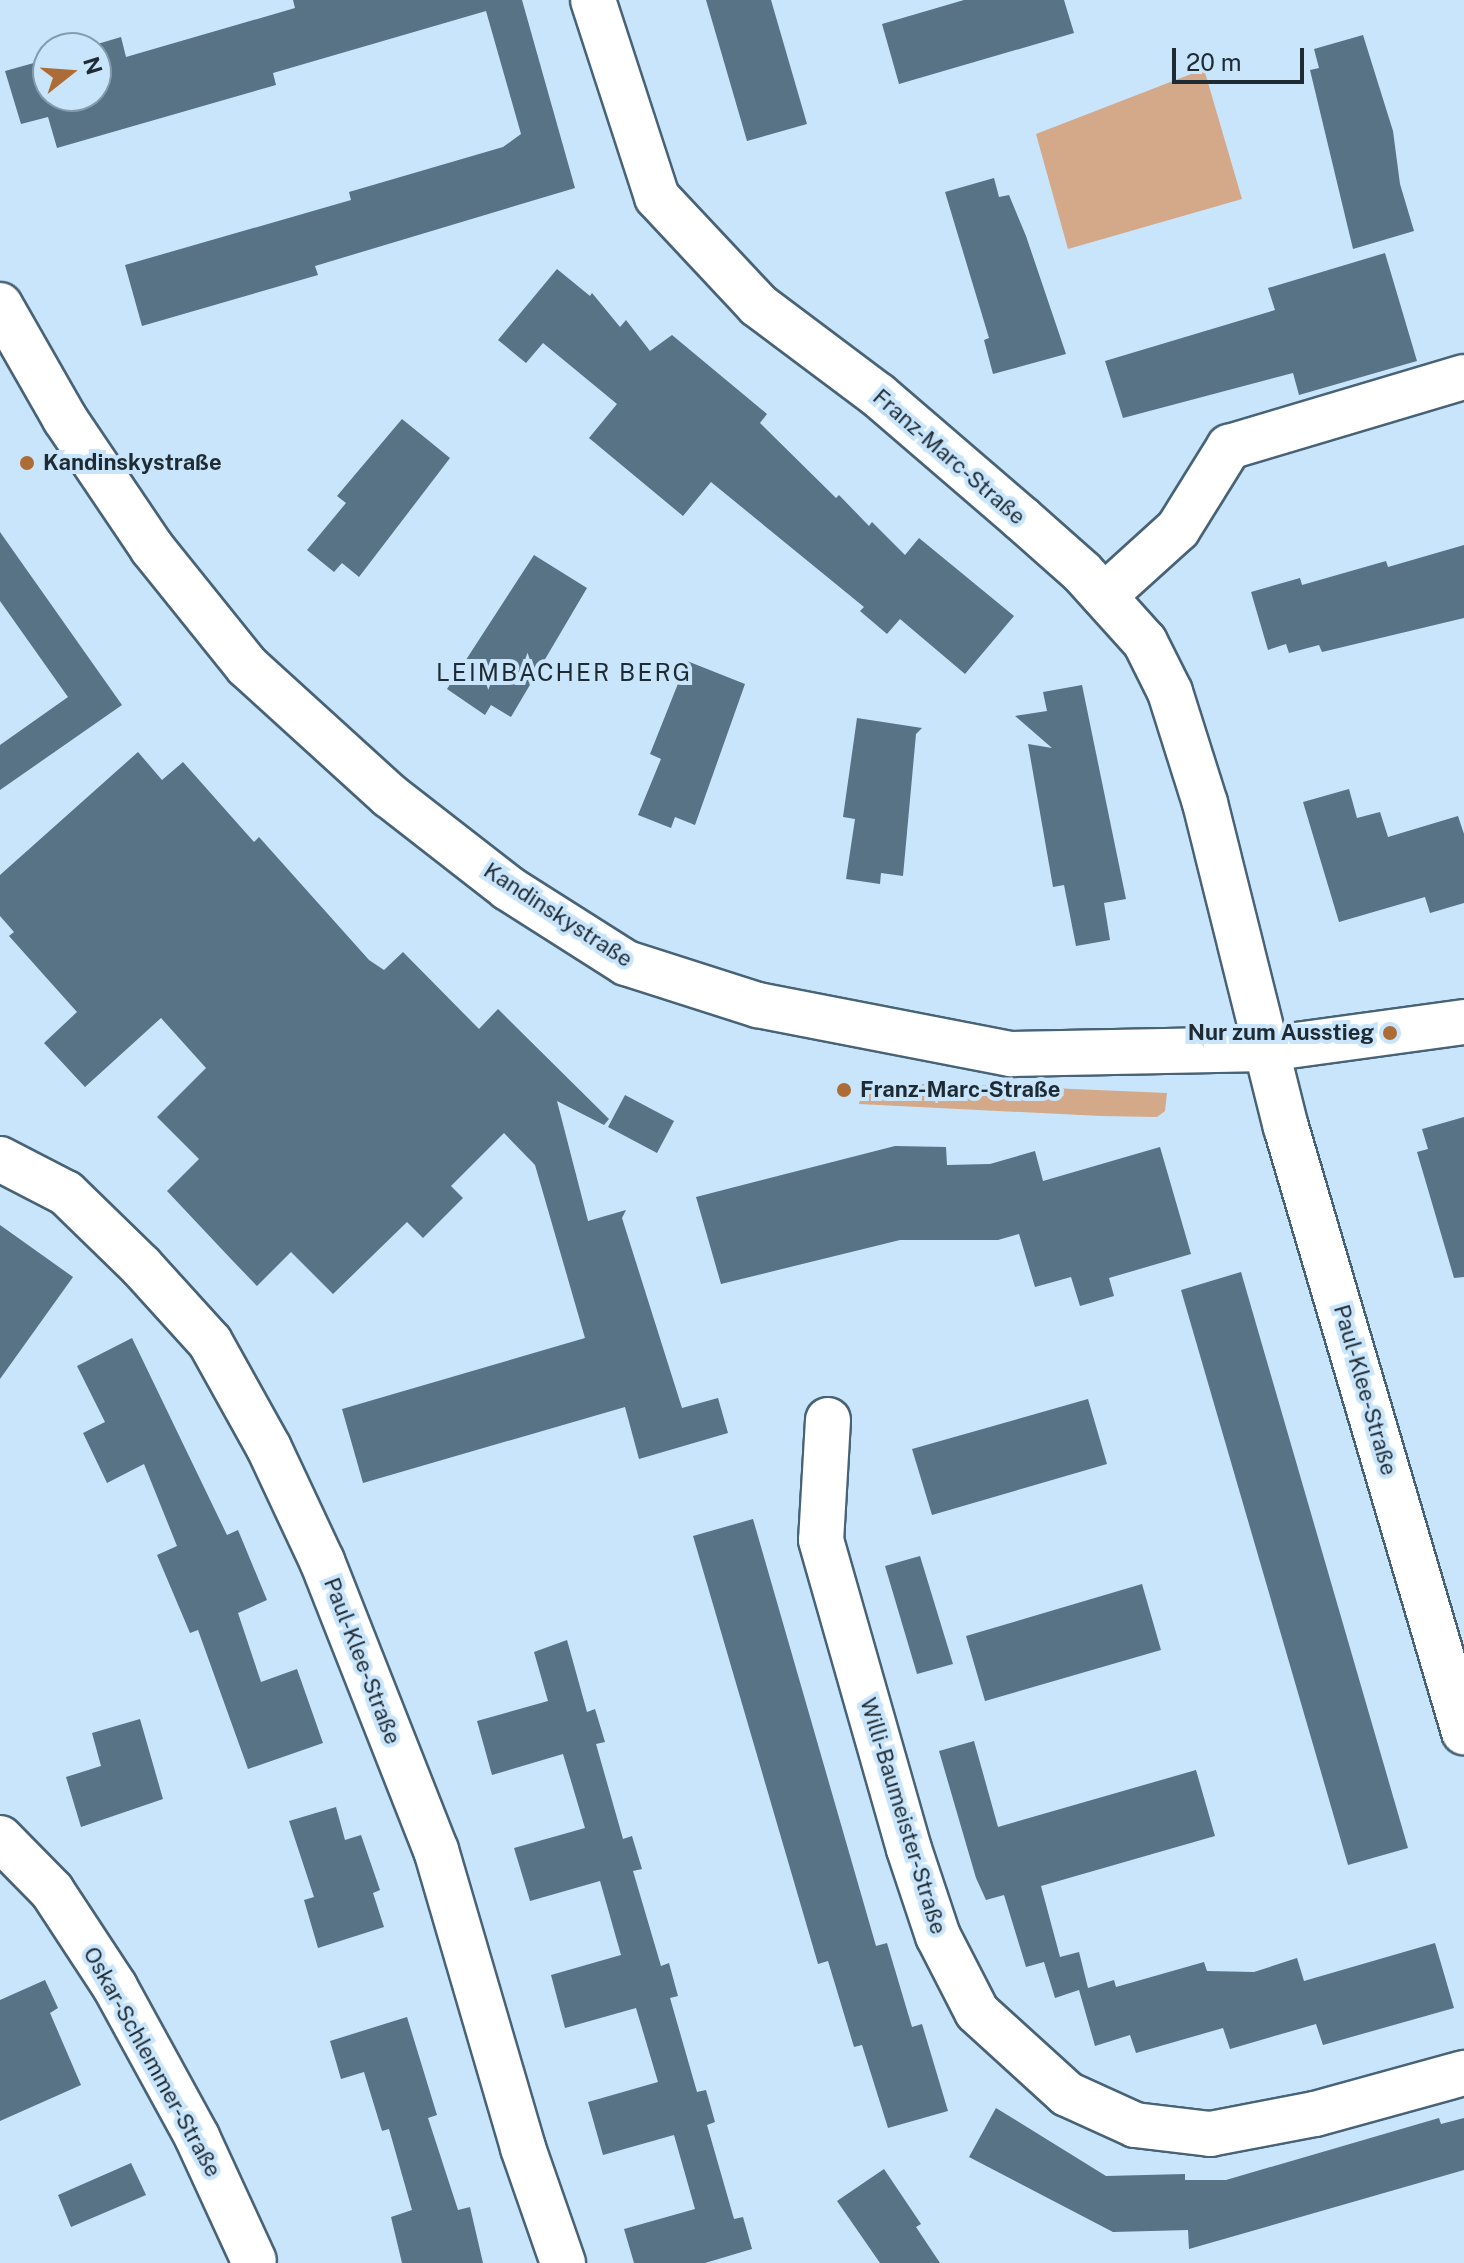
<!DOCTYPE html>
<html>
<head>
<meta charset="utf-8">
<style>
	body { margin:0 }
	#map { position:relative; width:1464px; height:2263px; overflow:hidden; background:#c8e5fc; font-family:"Public Sans",sans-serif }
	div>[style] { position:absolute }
	.green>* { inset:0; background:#d3a989 }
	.building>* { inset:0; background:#587286 }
	.roads { filter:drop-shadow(2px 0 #496376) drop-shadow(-2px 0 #496376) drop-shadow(0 2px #496376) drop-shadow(0 -2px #496376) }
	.minor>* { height:44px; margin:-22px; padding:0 22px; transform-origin:22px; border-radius:22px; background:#fff }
	.tertiary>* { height:44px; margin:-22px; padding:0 22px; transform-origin:22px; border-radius:22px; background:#fff }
	.dots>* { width:22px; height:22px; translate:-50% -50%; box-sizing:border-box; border:4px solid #c8e5fc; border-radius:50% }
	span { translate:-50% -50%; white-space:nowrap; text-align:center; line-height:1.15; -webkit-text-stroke:8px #c8e5fc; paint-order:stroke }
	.street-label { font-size:22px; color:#1f2b33 }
	.poi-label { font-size:22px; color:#1f2b33; font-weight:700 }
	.left { translate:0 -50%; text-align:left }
	.right { translate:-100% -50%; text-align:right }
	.neighbourhood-label { font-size:24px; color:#1f2b33; letter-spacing:2px }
	.north { position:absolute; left:32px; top:32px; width:80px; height:80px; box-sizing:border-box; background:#c8e5fc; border:2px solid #849bac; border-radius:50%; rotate:73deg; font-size:22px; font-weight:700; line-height:32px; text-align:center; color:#1f2b33 }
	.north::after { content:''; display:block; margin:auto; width:28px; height:36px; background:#ad6c35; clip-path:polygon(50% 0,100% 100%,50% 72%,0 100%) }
	.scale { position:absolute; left:1172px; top:48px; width:132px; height:36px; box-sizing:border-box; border:4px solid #1f2b33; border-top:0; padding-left:10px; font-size:24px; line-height:28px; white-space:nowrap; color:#1f2b33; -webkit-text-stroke:6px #c8e5fc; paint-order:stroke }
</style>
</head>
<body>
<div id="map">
	<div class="green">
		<i style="clip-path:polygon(1204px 69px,1242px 199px,1068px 249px,1036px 134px)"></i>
		<i style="clip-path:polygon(863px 1084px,956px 1084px,1167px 1093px,1165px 1111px,1157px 1117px,1101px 1116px,859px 1104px)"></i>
	</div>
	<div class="building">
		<i style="clip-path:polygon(293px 0,522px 0,575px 188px,315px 266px,318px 275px,142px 326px,125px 265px,351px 200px,349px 192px,503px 147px,521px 134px,486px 11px,273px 73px,276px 85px,57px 148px,48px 117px,21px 124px,5px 71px,48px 59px,48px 96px,96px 96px,96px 48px,84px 48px,121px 37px,126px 57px,295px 8px)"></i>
		<i style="clip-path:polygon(706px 0,771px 0,807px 124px,747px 141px)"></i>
		<i style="clip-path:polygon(964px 0,1064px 0,1074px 33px,899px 84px,882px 24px)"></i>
		<i style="clip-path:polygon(1363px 35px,1393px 131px,1400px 184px,1414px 231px,1353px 249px,1310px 70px,1319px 68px,1314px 49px)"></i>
		<i style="clip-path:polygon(994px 178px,999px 197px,1009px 195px,1026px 236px,1066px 354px,993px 374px,984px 340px,989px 338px,945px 192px)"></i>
		<i style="clip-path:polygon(1385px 253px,1417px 361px,1299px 395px,1293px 373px,1123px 418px,1105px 361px,1275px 310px,1268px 288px)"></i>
		<i style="clip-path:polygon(557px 269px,590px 296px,592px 293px,620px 327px,626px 320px,650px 351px,672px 335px,767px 414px,760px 423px,836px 498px,839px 495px,869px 526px,872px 522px,905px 555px,919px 538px,1014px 616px,965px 674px,900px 619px,887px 634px,860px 611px,864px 607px,711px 482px,683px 516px,589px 438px,617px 404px,543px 343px,526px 363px,498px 340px)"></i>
		<i style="clip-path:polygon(402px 419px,450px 458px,359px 577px,342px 563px,334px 572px,307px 550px,346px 503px,337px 496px)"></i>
		<i style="clip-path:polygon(0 532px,122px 705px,0 790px,0 745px,68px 697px,0 601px)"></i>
		<i style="clip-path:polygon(1464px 545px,1464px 618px,1322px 652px,1319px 645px,1289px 653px,1286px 644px,1268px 650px,1251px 592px,1300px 578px,1302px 585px,1386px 561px,1388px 567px)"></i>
		<i style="clip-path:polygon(534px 555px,587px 588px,511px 717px,491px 705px,485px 715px,447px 689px)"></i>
		<i style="clip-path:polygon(687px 661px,745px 684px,695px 825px,675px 817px,671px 828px,638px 815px,661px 759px,650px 754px)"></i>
		<i style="clip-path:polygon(1082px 685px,1126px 899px,1104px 903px,1110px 940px,1076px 946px,1064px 885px,1053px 887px,1028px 744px,1052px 748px,1015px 716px,1047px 711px,1043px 692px)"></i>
		<i style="clip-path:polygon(857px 718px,922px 728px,916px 734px,903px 876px,881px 873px,880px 884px,846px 879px,855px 819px,843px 817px)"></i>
		<i style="clip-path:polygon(138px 752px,162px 780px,183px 762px,254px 842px,259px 837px,369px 960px,384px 970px,403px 952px,479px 1029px,498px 1009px,609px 1119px,604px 1125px,557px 1101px,588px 1221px,626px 1210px,622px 1218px,682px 1408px,718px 1398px,728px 1433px,639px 1459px,625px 1407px,363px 1483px,342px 1409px,585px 1338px,535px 1165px,504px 1133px,451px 1186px,463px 1198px,423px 1238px,407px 1222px,333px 1294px,291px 1252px,257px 1286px,231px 1259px,167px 1191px,199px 1159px,157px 1117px,206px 1068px,161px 1018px,85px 1087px,44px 1043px,77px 1012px,9px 936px,14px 932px,0 916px,0 875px)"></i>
		<i style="clip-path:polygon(1349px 789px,1357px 818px,1380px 812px,1388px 837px,1458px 816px,1464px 834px,1464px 903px,1430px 913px,1425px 897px,1339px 922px,1303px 802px)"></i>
		<i style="clip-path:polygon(625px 1095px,674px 1121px,657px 1153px,608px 1127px)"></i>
		<i style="clip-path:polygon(1464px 1117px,1464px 1277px,1454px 1278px,1417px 1152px,1428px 1149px,1422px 1129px)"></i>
		<i style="clip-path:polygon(895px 1146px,946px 1147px,947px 1165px,990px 1164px,1035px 1151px,1043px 1181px,1160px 1147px,1191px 1254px,1109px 1278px,1114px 1296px,1080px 1306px,1071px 1277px,1035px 1287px,1019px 1234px,998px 1240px,900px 1240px,721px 1284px,696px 1197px)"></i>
		<i style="clip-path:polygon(0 1225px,73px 1277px,0 1379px)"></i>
		<i style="clip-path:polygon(1241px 1272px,1408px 1848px,1348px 1865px,1181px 1290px)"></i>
		<i style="clip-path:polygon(132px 1338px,227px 1535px,238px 1530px,267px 1600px,238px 1613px,261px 1682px,297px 1669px,323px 1743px,248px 1769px,198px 1630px,190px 1633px,157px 1555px,177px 1546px,144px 1464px,107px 1483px,83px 1433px,105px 1422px,77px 1366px)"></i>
		<i style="clip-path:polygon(1088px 1399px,1107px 1464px,932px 1515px,912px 1449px)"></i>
		<i style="clip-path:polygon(753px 1519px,876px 1946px,887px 1943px,912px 2027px,922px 2024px,948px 2111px,888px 2128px,862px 2045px,854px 2047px,828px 1961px,818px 1964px,693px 1536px)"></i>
		<i style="clip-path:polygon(920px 1556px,953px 1664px,917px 1674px,885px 1566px)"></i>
		<i style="clip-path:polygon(1142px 1584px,1161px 1650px,985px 1701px,966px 1636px)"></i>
		<i style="clip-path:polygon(567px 1640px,587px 1712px,595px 1709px,605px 1742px,596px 1744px,623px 1839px,632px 1836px,642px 1869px,633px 1871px,661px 1966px,669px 1963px,678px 1996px,670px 1998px,697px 2092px,706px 2090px,715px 2122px,707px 2125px,734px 2219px,743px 2217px,752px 2249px,705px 2263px,634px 2263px,624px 2229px,695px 2209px,674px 2135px,603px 2155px,588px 2102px,658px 2082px,636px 2008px,565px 2028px,551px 1975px,621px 1955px,600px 1881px,530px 1901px,514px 1848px,585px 1828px,563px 1754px,492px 1775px,477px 1721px,548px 1701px,534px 1652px)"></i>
		<i style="clip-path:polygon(140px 1719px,163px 1799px,81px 1827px,66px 1777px,101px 1766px,92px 1733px)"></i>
		<i style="clip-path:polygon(974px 1741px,998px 1827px,1196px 1770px,1215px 1836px,1041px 1886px,1060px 1957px,1079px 1952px,1088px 1988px,1114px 1980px,1116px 1987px,1204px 1962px,1207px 1971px,1254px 1972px,1297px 1958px,1304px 1981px,1435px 1943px,1454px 2008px,1323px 2045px,1316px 2024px,1230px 2049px,1223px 2028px,1136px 2053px,1130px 2035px,1095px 2046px,1079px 1990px,1055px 1998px,1044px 1962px,1026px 1967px,1004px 1895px,986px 1900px,976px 1878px,939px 1751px)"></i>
		<i style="clip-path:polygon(336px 1807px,345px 1840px,361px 1835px,380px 1890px,373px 1893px,384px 1927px,318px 1948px,304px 1900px,314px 1897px,289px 1821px)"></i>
		<i style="clip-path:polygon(45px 1980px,58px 2008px,50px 2013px,81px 2085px,0 2121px,0 2000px)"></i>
		<i style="clip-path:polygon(407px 2017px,437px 2115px,428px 2118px,458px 2210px,470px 2207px,483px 2263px,402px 2263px,391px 2217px,412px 2210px,389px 2129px,382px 2131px,364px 2072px,341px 2079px,330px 2041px)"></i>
		<i style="clip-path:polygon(996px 2108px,1106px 2176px,1185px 2174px,1185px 2180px,1226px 2180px,1439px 2118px,1441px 2124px,1464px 2118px,1464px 2170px,1189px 2249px,1188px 2230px,1113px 2232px,969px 2157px)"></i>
		<i style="clip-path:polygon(131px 2163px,146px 2195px,71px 2227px,58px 2195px)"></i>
		<i style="clip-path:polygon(884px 2169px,921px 2224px,916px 2227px,940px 2263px,880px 2263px,837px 2201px)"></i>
	</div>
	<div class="roads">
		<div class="minor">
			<i style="left:593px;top:0;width:207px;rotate:72deg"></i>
			<i style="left:657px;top:197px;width:148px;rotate:46.9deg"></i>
			<i style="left:758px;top:305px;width:150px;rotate:36.9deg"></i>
			<i style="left:878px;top:395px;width:189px;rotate:40.7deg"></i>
			<i style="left:1021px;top:518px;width:81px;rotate:41.5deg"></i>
			<i style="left:1082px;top:572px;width:94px;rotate:48deg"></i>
			<i style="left:1145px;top:642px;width:56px;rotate:63.4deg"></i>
			<i style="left:1170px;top:692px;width:116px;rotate:72.5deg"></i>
			<i style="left:1205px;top:803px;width:334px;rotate:76deg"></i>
			<i style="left:1286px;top:1127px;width:631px;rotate:73.61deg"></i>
			<i style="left:1104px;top:596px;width:100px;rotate:-42.2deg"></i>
			<i style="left:1178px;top:529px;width:97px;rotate:-58.1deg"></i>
			<i style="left:1229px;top:447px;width:245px;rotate:-16.6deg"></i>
			<i style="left:0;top:1159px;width:74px;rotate:27.3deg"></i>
			<i style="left:66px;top:1193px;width:105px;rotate:44.2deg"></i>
			<i style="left:141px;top:1266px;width:103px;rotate:47.8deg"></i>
			<i style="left:210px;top:1342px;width:121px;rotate:60.9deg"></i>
			<i style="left:269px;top:1448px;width:125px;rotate:64.9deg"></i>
			<i style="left:322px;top:1561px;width:311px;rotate:68.5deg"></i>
			<i style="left:436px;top:1850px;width:310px;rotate:73.7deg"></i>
			<i style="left:523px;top:2148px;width:122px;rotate:70.8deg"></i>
			<i style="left:828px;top:1420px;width:120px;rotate:93.3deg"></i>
			<i style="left:821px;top:1540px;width:321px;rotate:74.1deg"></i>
			<i style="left:909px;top:1849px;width:92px;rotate:71.6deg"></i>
			<i style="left:938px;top:1936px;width:85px;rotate:62.8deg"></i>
			<i style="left:977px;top:2012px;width:122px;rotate:42.3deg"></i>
			<i style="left:1067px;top:2094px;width:75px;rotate:24.5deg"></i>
			<i style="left:1135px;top:2125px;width:76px;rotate:6.8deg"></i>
			<i style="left:1210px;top:2134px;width:107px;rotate:-10.8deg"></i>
			<i style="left:1315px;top:2114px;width:155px;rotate:-15.4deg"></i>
			<i style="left:0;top:1838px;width:74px;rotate:45.5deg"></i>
			<i style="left:52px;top:1891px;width:115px;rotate:56.7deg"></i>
			<i style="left:115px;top:1987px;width:171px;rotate:61.3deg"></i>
			<i style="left:197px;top:2137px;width:136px;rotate:65.3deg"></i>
		</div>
		<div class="tertiary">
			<i style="left:0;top:305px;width:131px;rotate:60.3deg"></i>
			<i style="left:65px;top:419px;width:156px;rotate:56deg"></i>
			<i style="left:152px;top:548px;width:151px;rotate:51.2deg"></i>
			<i style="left:247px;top:666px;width:193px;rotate:42.3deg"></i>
			<i style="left:390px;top:796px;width:150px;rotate:37.9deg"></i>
			<i style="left:508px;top:888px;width:140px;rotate:32.4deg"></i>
			<i style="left:626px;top:963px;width:139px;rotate:17.7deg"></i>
			<i style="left:758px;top:1005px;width:258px;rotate:11deg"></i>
			<i style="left:1011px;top:1054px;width:256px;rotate:-1.1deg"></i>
			<i style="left:1267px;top:1049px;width:199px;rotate:-7.8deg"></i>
		</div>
	</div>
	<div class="dots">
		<i style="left:27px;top:463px;background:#ad6c35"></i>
		<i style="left:1390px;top:1033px;background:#ad6c35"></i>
		<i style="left:844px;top:1090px;background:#ad6c35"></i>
	</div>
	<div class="street-label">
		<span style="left:949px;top:457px;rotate:41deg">Franz-Marc-Straße</span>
		<span style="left:558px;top:915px;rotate:33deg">Kandinskystraße</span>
		<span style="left:1365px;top:1390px;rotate:74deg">Paul-Klee-Straße</span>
		<span style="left:362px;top:1661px;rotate:69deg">Paul-Klee-Straße</span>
		<span style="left:903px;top:1816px;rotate:73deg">Willi-Baumeister-Straße</span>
		<span style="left:152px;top:2062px;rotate:61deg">Oskar-Schlemmer-Straße</span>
	</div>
	<div class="poi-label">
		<span class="left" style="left:43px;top:463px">Kandinskystraße</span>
		<span class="right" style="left:1374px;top:1033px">Nur zum Ausstieg</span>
		<span class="left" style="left:860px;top:1090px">Franz-Marc-Straße</span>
	</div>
	<div class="neighbourhood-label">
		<span style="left:564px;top:673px">LEIMBACHER BERG</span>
	</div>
	<div class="north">N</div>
	<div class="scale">20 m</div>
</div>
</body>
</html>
